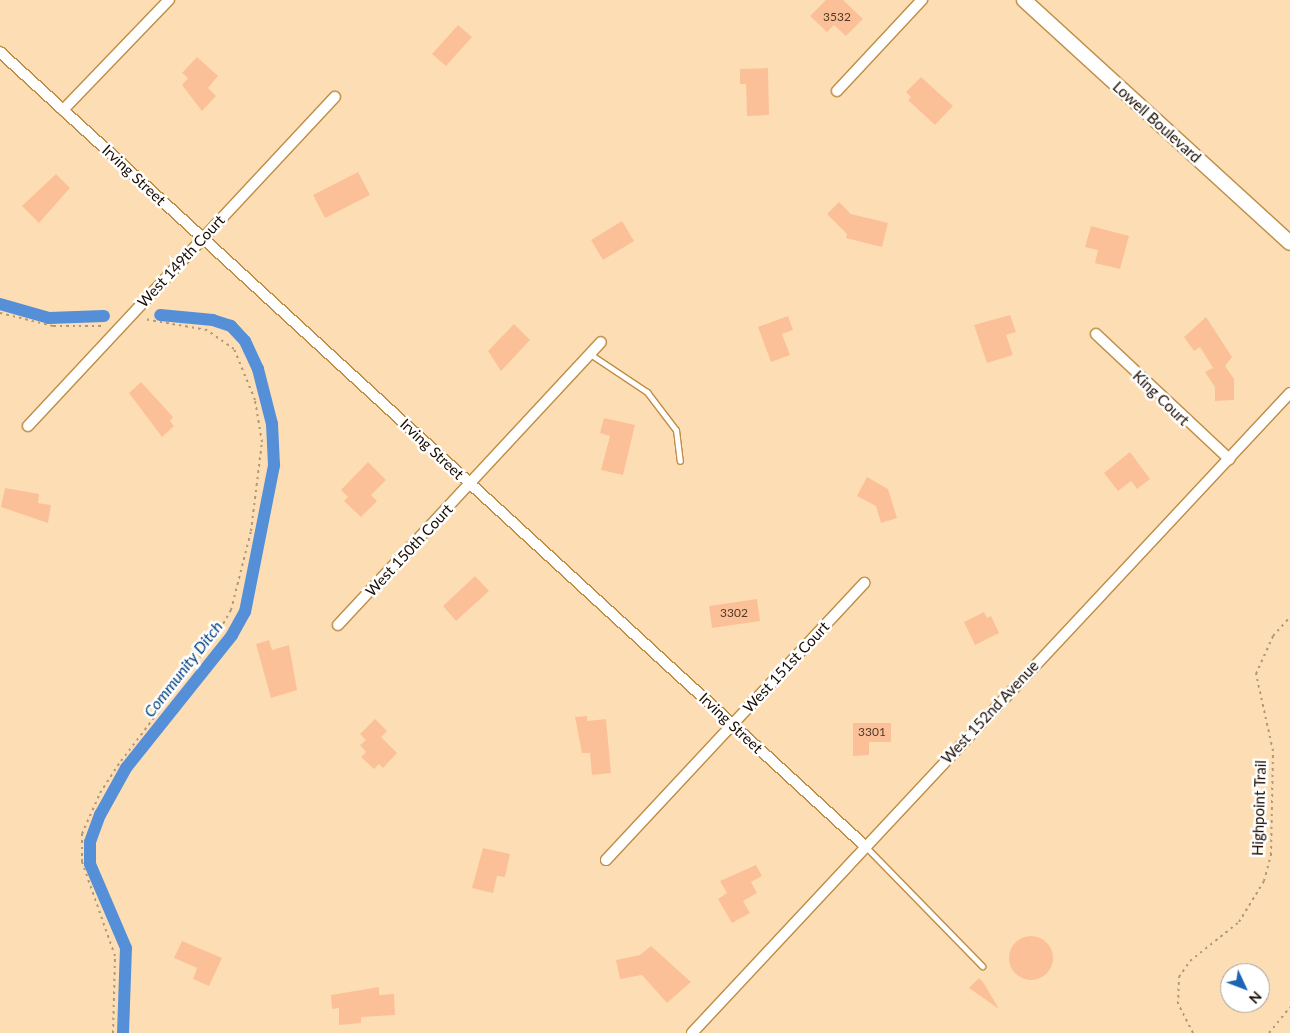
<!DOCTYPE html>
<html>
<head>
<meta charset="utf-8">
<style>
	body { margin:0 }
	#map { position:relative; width:1290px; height:1033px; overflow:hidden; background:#fddeb4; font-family:Lato,sans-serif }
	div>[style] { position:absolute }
	.canal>* { height:12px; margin:-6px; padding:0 6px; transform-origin:6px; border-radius:6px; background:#558fd8 }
	.building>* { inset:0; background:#fcc098 }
	.round { border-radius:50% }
	.path>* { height:2px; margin-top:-1px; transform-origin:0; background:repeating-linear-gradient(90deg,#b19878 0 2.5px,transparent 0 6.5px) }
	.roads { filter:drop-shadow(1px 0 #bf8d44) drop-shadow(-1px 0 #bf8d44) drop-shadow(0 1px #bf8d44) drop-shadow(0 -1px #bf8d44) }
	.service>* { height:5px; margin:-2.5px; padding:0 2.5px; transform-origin:2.5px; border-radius:2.5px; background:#fff }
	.minor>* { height:10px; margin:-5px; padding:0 5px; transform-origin:5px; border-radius:5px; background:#fff }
	.secondary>* { height:14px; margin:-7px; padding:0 7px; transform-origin:7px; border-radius:7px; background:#fff }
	span { translate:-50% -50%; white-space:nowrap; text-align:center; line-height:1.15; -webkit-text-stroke:5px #fff; paint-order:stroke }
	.number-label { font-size:12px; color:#523926 }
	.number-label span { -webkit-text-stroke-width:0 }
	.street-label { font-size:15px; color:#1a0c00 }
	.water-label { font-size:16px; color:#004081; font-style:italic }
	.north { position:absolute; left:1220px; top:963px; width:50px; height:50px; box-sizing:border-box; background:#fff; border:1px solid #a39e99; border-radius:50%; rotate:133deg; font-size:14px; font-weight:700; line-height:20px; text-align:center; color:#1a0c00 }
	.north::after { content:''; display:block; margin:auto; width:18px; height:22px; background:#1d64b4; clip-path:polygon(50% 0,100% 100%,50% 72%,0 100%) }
</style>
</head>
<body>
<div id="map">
	<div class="canal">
		<i style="left:0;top:304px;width:51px;rotate:15.9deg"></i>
		<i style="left:49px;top:318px;width:55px;rotate:-2.1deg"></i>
		<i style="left:123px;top:1033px;width:85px;rotate:-88deg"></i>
		<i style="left:126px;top:948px;width:91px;rotate:-113.2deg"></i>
		<i style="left:90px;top:864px;width:22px;rotate:-90deg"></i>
		<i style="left:90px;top:842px;width:29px;rotate:-70deg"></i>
		<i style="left:100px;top:815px;width:54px;rotate:-61deg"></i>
		<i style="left:126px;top:768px;width:170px;rotate:-51.4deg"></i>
		<i style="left:232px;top:635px;width:26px;rotate:-61deg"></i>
		<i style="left:245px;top:612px;width:150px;rotate:-78.8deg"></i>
		<i style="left:274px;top:465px;width:41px;rotate:-92.8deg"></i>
		<i style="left:272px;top:424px;width:57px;rotate:-104.3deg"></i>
		<i style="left:258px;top:369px;width:31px;rotate:-115deg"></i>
		<i style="left:245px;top:341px;width:21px;rotate:-133deg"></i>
		<i style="left:231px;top:326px;width:19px;rotate:-162deg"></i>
		<i style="left:213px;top:320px;width:53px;rotate:-174.6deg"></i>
	</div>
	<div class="building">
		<i style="clip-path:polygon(826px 0,843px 0,863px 19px,846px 36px,834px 25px,827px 32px,810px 16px)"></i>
		<i style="clip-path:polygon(458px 25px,472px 37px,446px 66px,432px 54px)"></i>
		<i style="clip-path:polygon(197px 57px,218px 76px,208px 88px,216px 96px,202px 111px,182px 85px,188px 78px,182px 73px)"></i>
		<i style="clip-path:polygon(768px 68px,769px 115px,747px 116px,746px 84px,740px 84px,740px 69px)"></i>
		<i style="clip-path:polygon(921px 77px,953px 106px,935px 125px,908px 100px,911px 97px,906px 92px)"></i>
		<i style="clip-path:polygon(358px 172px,370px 195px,325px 218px,313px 195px)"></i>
		<i style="clip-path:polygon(56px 174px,70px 188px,39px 223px,22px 206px)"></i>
		<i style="clip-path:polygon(839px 202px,851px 214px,888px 223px,882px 247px,846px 238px,847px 234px,827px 214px)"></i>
		<i style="clip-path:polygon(622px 221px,634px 241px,603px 260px,591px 240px)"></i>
		<i style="clip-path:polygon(1091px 226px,1129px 236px,1120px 269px,1095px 263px,1098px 250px,1085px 247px)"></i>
		<i style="clip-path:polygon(1010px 315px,1016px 332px,1006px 335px,1013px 355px,987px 363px,974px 325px)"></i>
		<i style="clip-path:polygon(788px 316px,793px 330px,782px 334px,790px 355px,771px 362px,758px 327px)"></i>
		<i style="clip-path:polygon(1206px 317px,1232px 357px,1225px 366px,1234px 379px,1234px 400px,1215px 401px,1215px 387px,1205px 372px,1213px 368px,1200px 347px,1194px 351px,1184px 337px)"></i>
		<i style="clip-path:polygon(514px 324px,530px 340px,501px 371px,488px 351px)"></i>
		<i style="clip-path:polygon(141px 382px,173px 417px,170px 421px,174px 426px,162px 437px,129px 393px)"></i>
		<i style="clip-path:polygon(604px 418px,635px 425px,623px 475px,601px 470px,610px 436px,600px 433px)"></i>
		<i style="clip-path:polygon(1130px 452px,1150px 479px,1137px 489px,1131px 481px,1118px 491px,1104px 473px)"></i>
		<i style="clip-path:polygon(368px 462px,386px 480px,371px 495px,377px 501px,361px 517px,344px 501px,348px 497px,341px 490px)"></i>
		<i style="clip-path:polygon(867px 477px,888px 489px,897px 518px,881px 523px,876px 506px,857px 496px)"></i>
		<i style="clip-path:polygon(5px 488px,39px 494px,38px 503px,51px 505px,48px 523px,1px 507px)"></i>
		<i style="clip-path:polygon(475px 576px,489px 591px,456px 621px,443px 606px)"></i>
		<i style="clip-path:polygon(757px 599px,760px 621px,712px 628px,709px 606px)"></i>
		<i style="clip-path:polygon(984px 612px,987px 618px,991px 616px,999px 633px,975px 645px,964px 622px)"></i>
		<i style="clip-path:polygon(269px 640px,272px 650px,289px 645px,297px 690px,271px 698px,256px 644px)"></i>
		<i style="clip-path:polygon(587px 716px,587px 721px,606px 719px,611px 773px,592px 775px,590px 753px,582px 753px,575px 717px)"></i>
		<i style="clip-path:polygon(375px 719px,387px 731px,381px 737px,397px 753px,383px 768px,379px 764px,374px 769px,361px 757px,366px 752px,360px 745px,366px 740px,360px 734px)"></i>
		<i style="clip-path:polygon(853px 723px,891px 723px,891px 742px,869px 742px,869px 755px,853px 756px)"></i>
		<i style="clip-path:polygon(483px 848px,510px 854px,505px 877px,497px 876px,493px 893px,472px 888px)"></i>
		<i style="clip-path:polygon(756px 865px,762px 876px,751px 882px,757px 893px,743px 901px,750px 913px,732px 923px,718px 899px,727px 893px,720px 881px)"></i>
		<i class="round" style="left:1009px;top:936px;width:44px;height:44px"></i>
		<i style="clip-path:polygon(182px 941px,222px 958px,209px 986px,193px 979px,197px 968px,174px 958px)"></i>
		<i style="clip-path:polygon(651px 946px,691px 982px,667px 1003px,642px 975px,620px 979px,616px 960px,640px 955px)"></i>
		<i style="clip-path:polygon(979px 978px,983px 982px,999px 1009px,969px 988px)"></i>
		<i style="clip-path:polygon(379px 987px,379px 995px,394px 994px,395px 1015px,361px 1017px,361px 1023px,339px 1025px,339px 1008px,332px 1009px,331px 995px)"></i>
	</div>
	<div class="path">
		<i style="left:0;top:313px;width:55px;rotate:13.8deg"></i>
		<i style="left:53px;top:326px;width:52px"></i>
		<i style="left:113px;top:1033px;width:77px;rotate:-88.5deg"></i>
		<i style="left:115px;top:956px;width:100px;rotate:-109.3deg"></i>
		<i style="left:82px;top:862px;width:28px;rotate:-90deg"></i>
		<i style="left:82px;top:834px;width:45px;rotate:-66.3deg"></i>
		<i style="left:100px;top:793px;width:38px;rotate:-57deg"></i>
		<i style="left:121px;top:761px;width:158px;rotate:-52.7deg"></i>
		<i style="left:217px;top:635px;width:29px;rotate:-61deg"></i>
		<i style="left:231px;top:610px;width:81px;rotate:-75.8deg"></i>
		<i style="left:251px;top:531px;width:90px;rotate:-83deg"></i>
		<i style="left:262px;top:442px;width:43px;rotate:-99.5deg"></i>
		<i style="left:255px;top:400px;width:55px;rotate:-112.4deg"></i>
		<i style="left:234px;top:349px;width:33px;rotate:-145deg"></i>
		<i style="left:207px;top:330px;width:64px;rotate:-170.1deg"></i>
		<i style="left:1193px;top:1033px;width:33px;rotate:-117deg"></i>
		<i style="left:1178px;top:1004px;width:27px;rotate:-88deg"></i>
		<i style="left:1179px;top:977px;width:19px;rotate:-55deg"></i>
		<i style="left:1190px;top:961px;width:63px;rotate:-38.5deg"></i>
		<i style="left:1239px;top:922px;width:48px;rotate:-58.6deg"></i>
		<i style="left:1264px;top:881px;width:27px;rotate:-75deg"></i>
		<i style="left:1271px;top:855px;width:104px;rotate:-88.9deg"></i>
		<i style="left:1273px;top:751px;width:79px;rotate:-102.4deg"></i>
		<i style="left:1256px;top:674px;width:42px;rotate:-65.9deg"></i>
		<i style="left:1273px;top:636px;width:25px;rotate:-48deg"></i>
		<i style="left:1269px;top:1033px;width:33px;rotate:-51deg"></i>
	</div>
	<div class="roads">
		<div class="service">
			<i style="left:590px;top:354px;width:69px;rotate:33.7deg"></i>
			<i style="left:647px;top:392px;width:48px;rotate:52.7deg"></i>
			<i style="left:676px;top:430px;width:31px;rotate:83deg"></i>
			<i style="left:865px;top:846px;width:168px;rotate:45.7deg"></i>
		</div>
		<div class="minor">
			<i style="left:0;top:52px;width:1174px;rotate:42.55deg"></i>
			<i style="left:837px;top:91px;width:125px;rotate:-47deg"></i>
			<i style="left:63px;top:110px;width:153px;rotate:-46.1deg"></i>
			<i style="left:1096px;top:334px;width:183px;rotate:43.2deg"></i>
			<i style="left:28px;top:426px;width:450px;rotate:-47deg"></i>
			<i style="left:338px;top:625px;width:386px;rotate:-47.1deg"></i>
			<i style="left:606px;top:860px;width:379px;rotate:-47deg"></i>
			<i style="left:692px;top:1033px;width:876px;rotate:-46.94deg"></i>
		</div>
		<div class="secondary">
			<i style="left:1024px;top:0;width:360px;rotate:42.4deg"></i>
		</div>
	</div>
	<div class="number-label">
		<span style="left:837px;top:17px">3532</span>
		<span style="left:734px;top:613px">3302</span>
		<span style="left:872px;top:732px">3301</span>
	</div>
	<div class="street-label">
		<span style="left:1157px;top:122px;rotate:42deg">Lowell Boulevard</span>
		<span style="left:134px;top:175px;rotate:43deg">Irving Street</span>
		<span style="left:181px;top:261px;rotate:-47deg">West 149th Court</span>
		<span style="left:1161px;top:398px;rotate:44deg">King Court</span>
		<span style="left:432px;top:449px;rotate:43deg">Irving Street</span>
		<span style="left:409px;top:550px;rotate:-47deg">West 150th Court</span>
		<span style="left:786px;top:667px;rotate:-47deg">West 151st Court</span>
		<span style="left:990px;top:712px;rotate:-47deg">West 152nd Avenue</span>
		<span style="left:731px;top:723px;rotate:43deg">Irving Street</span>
		<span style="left:1259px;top:808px;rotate:-88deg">Highpoint Trail</span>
	</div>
	<div class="water-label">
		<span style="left:183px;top:669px;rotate:-52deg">Community Ditch</span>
	</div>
	<div class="north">N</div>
</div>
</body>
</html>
